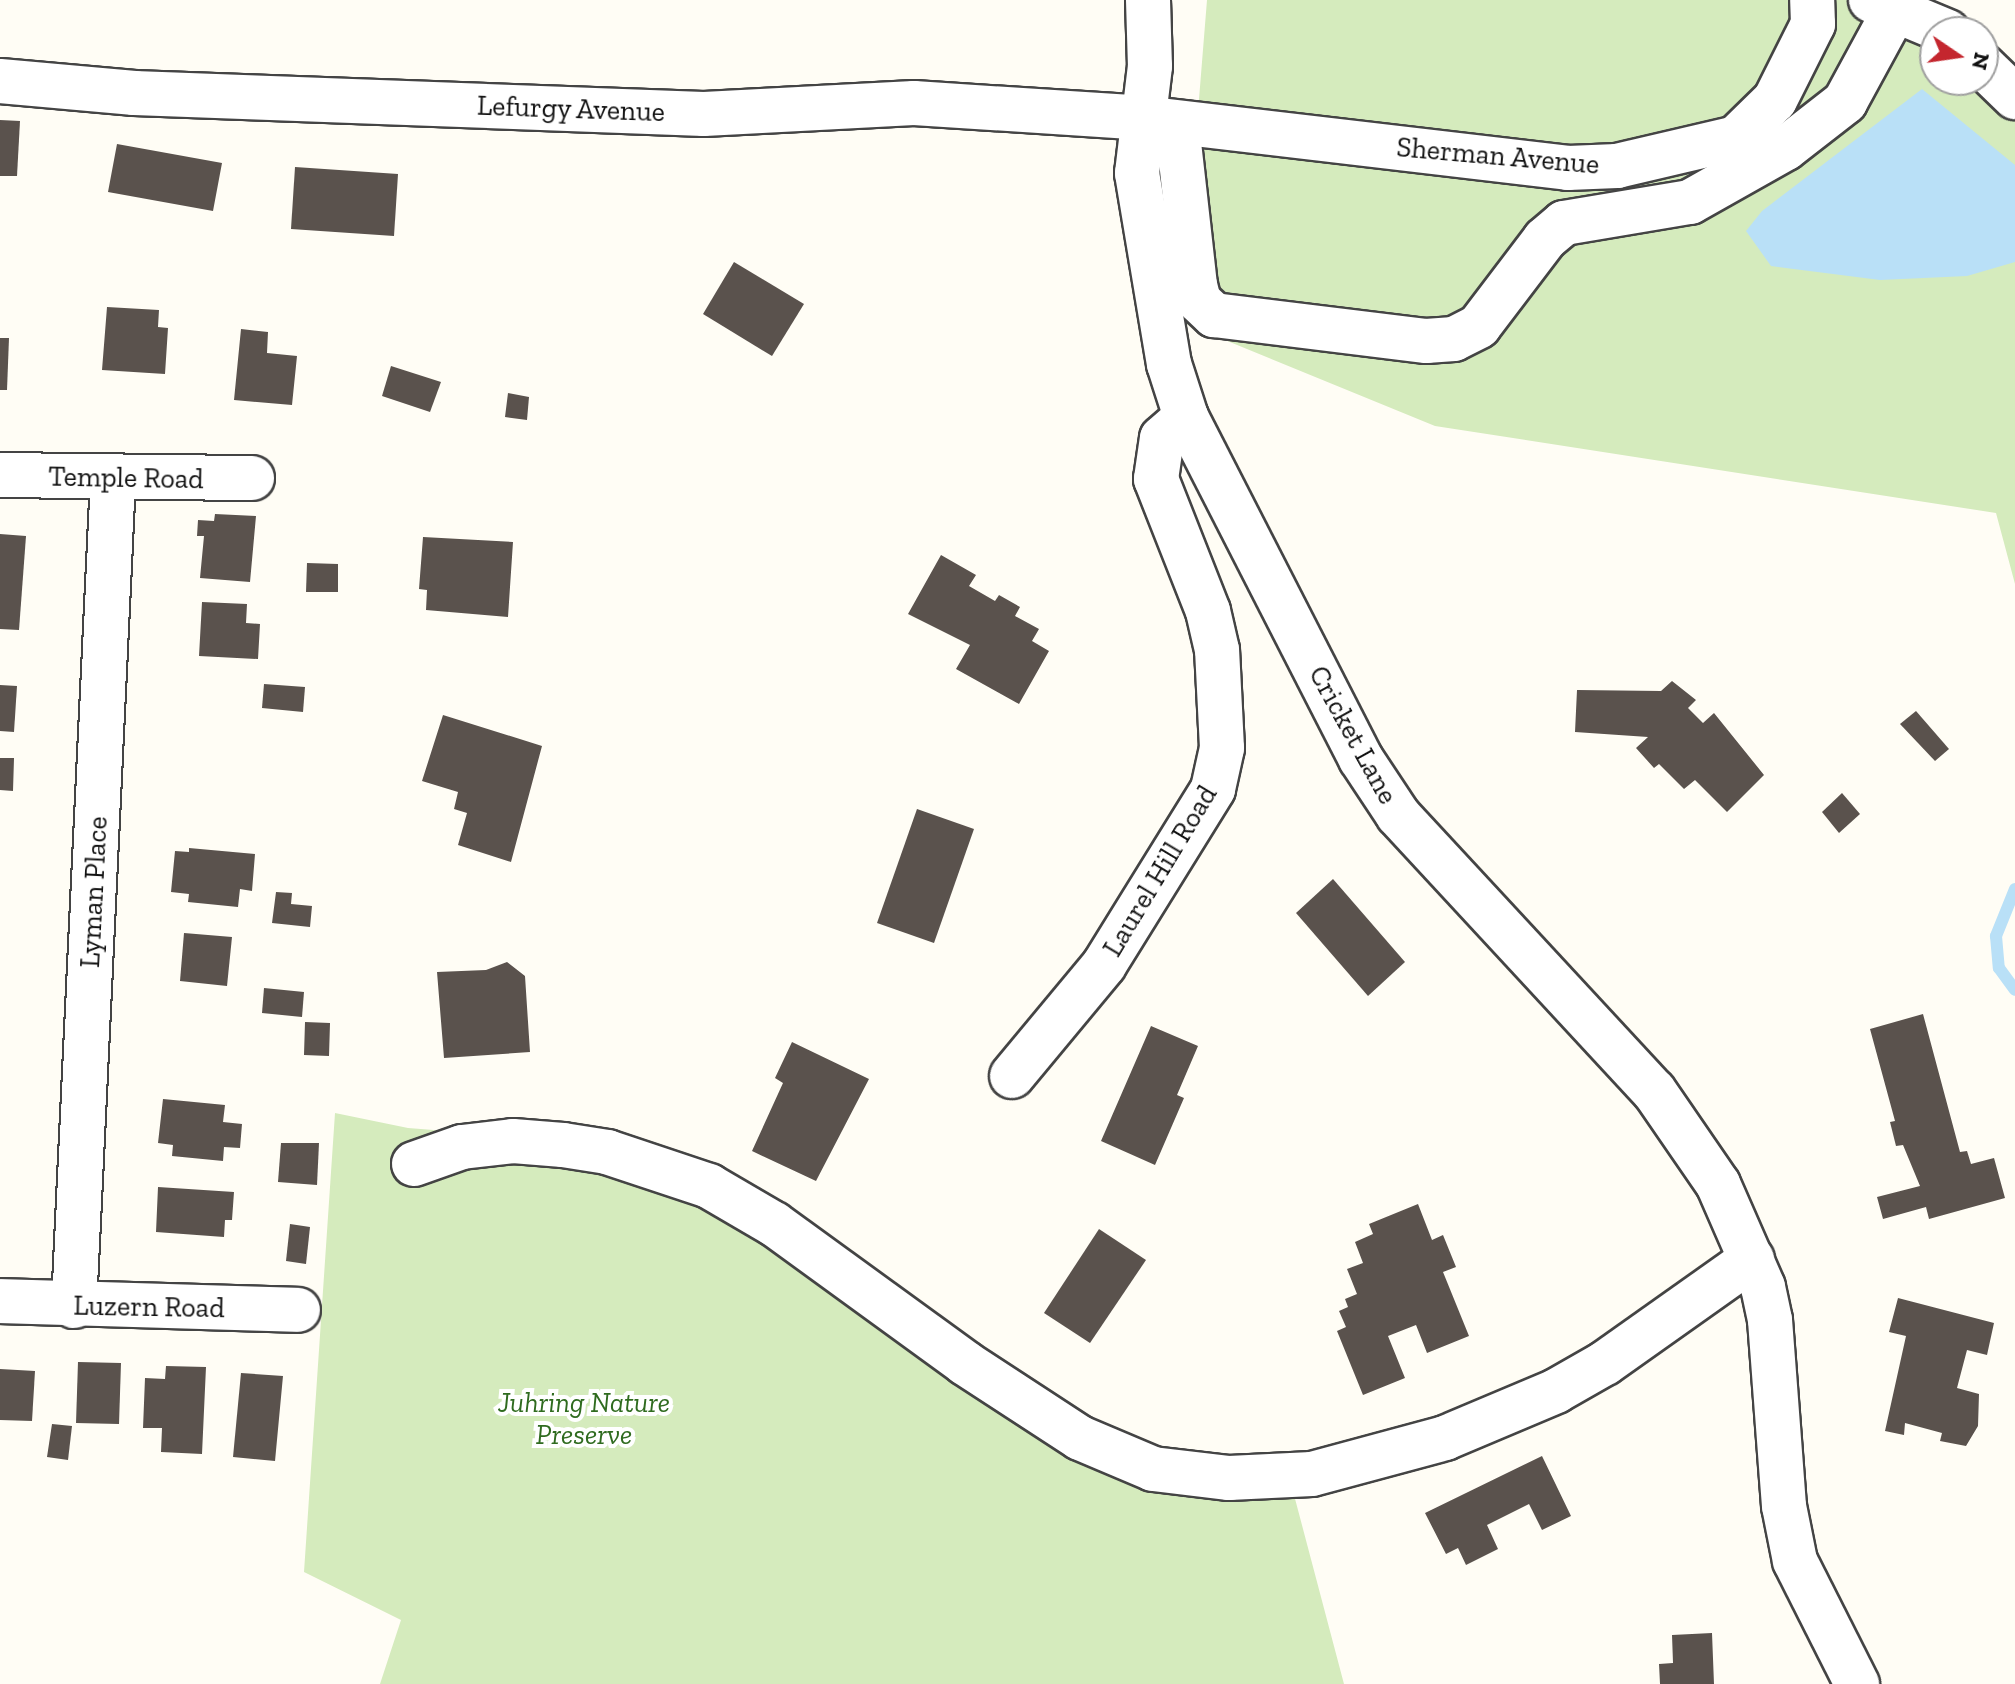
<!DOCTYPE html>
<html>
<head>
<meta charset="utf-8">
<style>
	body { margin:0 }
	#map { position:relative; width:2015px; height:1684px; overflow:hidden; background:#fffdf5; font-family:"Zilla Slab",serif }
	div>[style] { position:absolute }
	.green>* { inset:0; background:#d5ebbd }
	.water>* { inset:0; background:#b9e0f7 }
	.stream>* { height:12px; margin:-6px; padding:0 6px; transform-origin:6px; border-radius:6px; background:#b9e0f7 }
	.building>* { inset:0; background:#5a524d }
	.roads { filter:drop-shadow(2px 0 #444) drop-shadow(-2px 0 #444) drop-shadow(0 2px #444) drop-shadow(0 -2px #444) }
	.minor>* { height:44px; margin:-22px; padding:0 22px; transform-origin:22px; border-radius:22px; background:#fff }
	span { translate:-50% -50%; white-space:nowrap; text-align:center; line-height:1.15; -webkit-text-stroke:8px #fff; paint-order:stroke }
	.street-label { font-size:28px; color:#111 }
	.park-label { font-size:28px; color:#2f6b1f; font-style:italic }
	.north { position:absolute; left:1919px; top:16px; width:80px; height:80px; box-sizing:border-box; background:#fff; border:2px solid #a0a0a0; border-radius:50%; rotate:103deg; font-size:22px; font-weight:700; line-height:32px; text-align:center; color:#111 }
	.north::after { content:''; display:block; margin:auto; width:28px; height:36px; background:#c4262e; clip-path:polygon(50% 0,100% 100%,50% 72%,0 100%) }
</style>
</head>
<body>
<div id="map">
	<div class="green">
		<i style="clip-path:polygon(1207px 0,1904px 0,1935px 32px,1935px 80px,1983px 80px,2015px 110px,2015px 584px,1996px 513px,1435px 426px,1181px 322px)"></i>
		<i style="clip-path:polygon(335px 1113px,408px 1128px,521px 1137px,659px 1162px,1080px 1438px,1289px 1476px,1344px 1684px,380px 1684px,401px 1620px,304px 1572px)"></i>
	</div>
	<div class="water">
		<i style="clip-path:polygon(1922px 89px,2015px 165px,2015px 262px,1967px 276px,1880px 280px,1771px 266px,1746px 231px,1762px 211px)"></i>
	</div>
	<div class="stream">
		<i style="left:2015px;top:889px;width:51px;rotate:112deg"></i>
		<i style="left:1996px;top:936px;width:32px;rotate:85deg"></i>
		<i style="left:1999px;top:968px;width:27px;rotate:54deg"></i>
	</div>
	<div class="building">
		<i style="clip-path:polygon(0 120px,20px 121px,17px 176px,0 176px)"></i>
		<i style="clip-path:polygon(117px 144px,222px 163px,213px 211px,108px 192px)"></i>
		<i style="clip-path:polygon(295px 167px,398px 174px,394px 236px,291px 229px)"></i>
		<i style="clip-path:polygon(734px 262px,804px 304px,772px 356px,703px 314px)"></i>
		<i style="clip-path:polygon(107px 307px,159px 310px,158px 327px,168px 328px,165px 374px,102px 370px)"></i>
		<i style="clip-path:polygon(241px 329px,268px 332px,267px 353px,297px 356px,292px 405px,234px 400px)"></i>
		<i style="clip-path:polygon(0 338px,9px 338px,7px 390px,0 390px)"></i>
		<i style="clip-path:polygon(391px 366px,441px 382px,430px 412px,382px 396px)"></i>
		<i style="clip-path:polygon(508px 393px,529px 397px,527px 420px,505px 417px)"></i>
		<i style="clip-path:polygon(215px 514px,256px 516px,250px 582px,200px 578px,204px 536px,197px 536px,198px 520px,214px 521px)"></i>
		<i style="clip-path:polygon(0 534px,26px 536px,19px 630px,0 629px)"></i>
		<i style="clip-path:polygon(423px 537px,513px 542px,508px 617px,426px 610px,427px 590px,419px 589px)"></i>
		<i style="clip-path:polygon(941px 555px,976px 575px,969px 586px,995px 601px,999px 595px,1020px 607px,1015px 616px,1039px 629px,1032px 641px,1049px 651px,1019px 704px,956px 669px,970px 645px,908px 614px)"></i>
		<i style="clip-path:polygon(307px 563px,338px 564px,338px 592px,306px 592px)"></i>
		<i style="clip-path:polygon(202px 602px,247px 604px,246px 623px,260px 624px,258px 659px,199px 656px)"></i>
		<i style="clip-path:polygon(1672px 681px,1696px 700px,1688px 708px,1703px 723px,1714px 713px,1764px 775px,1727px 812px,1695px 780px,1684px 789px,1659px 764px,1654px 768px,1636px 748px,1648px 737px,1575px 732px,1577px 690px,1661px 691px)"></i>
		<i style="clip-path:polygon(264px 684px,305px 687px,303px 712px,262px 708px)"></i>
		<i style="clip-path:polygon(0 685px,17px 686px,14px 732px,0 731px)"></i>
		<i style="clip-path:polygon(1916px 711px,1949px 749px,1935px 761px,1900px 724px)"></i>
		<i style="clip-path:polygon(443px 715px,542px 746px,511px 862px,458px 845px,467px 813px,454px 809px,458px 792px,422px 781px)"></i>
		<i style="clip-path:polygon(0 758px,14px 758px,13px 791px,0 790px)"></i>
		<i style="clip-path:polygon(1842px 793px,1860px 814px,1839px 833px,1822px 812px)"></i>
		<i style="clip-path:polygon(917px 809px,974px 829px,934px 943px,877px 923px)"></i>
		<i style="clip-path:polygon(189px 848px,255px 854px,252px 891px,240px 889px,238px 907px,188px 902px,189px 894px,171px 892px,175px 851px,189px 852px)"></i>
		<i style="clip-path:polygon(1333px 879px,1405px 962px,1368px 996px,1296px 913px)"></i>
		<i style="clip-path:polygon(276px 892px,292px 893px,291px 904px,312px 906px,310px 927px,272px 923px)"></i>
		<i style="clip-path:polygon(184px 933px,232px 937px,227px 986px,180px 981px)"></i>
		<i style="clip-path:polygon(507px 962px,525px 976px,530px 1052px,444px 1058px,437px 972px,486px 970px)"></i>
		<i style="clip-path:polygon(264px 988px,304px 992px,302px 1017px,262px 1013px)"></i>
		<i style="clip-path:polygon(1923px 1014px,1960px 1152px,1967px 1151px,1971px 1164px,1994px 1158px,2005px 1198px,1929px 1219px,1926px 1207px,1883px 1219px,1877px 1197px,1920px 1186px,1903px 1145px,1896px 1146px,1890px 1122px,1895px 1121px,1870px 1029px)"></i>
		<i style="clip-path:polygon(305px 1022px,330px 1023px,329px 1056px,304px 1055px)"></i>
		<i style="clip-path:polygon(1151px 1026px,1198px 1046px,1177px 1095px,1184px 1098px,1155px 1165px,1101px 1141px)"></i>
		<i style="clip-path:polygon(792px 1042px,869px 1079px,816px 1181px,752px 1151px,783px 1083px,775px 1078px)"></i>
		<i style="clip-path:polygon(163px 1099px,225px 1105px,223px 1122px,242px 1124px,240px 1148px,224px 1147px,223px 1161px,172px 1156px,173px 1145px,158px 1143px)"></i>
		<i style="clip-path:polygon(281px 1143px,319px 1143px,317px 1185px,278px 1182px)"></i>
		<i style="clip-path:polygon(158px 1187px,234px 1192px,232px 1220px,225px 1220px,224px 1237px,156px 1232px)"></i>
		<i style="clip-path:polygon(1418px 1204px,1432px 1240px,1443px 1235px,1456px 1267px,1443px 1272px,1469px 1336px,1427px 1353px,1416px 1325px,1388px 1336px,1405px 1378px,1363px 1395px,1337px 1331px,1346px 1327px,1339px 1311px,1348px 1307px,1345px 1299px,1357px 1294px,1347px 1269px,1363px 1263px,1355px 1242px,1373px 1234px,1369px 1224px)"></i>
		<i style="clip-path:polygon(290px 1224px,310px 1227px,306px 1264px,286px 1261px)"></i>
		<i style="clip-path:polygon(1099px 1229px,1146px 1260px,1090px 1343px,1044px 1313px)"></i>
		<i style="clip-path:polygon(1898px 1298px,1994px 1323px,1987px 1355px,1967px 1350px,1957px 1388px,1979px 1394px,1978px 1426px,1966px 1446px,1940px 1441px,1942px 1433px,1905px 1423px,1904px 1435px,1885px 1431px,1906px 1336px,1889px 1332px)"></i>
		<i style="clip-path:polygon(78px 1362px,121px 1363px,119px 1424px,76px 1423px)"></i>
		<i style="clip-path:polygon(166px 1366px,206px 1367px,202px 1454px,161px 1452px,162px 1428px,143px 1428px,145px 1378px,165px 1379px)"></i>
		<i style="clip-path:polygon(0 1369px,35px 1371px,32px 1421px,0 1420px)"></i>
		<i style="clip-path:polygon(241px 1373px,283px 1376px,275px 1461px,233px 1457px)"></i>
		<i style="clip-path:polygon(52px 1424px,72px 1426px,68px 1460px,47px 1457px)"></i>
		<i style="clip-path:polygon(1542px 1456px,1571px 1516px,1542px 1530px,1529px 1504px,1487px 1525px,1498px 1549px,1466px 1565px,1458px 1548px,1446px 1554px,1425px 1513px)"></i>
		<i style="clip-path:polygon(1712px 1633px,1714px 1684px,1660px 1684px,1659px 1664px,1673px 1663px,1672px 1635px)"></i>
	</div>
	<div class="roads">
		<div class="minor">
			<i style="left:1148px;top:0;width:66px;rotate:88.3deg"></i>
			<i style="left:1150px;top:66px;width:108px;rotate:96.9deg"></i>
			<i style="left:1137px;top:173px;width:194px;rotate:80.5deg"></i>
			<i style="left:1169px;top:364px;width:56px;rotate:72.2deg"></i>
			<i style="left:1186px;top:417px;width:384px;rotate:62.9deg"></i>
			<i style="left:1361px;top:759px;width:67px;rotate:56.5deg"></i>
			<i style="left:1398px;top:815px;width:376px;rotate:47.2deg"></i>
			<i style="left:1654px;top:1091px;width:113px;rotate:55.5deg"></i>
			<i style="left:1718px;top:1184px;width:112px;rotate:66.4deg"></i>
			<i style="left:1763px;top:1287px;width:34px;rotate:78deg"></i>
			<i style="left:1770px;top:1320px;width:187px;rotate:85.7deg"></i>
			<i style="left:1784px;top:1506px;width:56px;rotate:78.7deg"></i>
			<i style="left:1795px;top:1561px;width:138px;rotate:63.2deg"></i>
			<i style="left:1871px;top:0;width:83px;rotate:22.6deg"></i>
			<i style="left:1983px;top:66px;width:45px;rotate:44.1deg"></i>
			<i style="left:0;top:81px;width:135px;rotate:5.1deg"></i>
			<i style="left:134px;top:93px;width:570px;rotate:2.11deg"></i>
			<i style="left:704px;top:114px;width:210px;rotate:-3deg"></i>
			<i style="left:914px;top:103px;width:229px;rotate:3.7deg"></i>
			<i style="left:1143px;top:118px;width:428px;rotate:6.7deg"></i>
			<i style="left:1568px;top:168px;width:49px;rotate:-2.3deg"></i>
			<i style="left:1617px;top:166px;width:122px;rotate:-13.2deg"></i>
			<i style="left:1736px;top:138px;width:54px;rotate:-44.3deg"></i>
			<i style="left:1775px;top:100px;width:85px;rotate:-63.4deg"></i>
			<i style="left:1813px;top:24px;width:24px;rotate:-92deg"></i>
			<i style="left:1177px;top:125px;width:161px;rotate:83.6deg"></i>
			<i style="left:1195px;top:285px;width:16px;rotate:76deg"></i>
			<i style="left:1199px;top:301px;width:21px;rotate:43deg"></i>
			<i style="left:1214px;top:315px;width:214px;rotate:7deg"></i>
			<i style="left:1426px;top:341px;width:28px;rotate:-4deg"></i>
			<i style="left:1454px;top:339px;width:28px;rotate:-27deg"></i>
			<i style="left:1479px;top:326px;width:109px;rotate:-52.8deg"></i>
			<i style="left:1545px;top:239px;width:25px;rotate:-40deg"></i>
			<i style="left:1564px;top:223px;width:128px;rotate:-9.5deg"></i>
			<i style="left:1690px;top:202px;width:110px;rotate:-29.4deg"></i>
			<i style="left:1786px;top:148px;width:75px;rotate:-37.9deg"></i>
			<i style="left:1845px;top:102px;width:105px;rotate:-61.5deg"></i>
			<i style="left:0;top:475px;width:252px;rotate:0.7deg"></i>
			<i style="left:1012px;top:1076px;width:144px;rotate:-50.3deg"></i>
			<i style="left:1104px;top:965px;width:207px;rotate:-58.2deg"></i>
			<i style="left:1213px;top:789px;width:42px;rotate:-77.6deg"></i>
			<i style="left:1222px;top:748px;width:98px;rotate:-92.9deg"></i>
			<i style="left:1217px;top:650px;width:40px;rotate:-103deg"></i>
			<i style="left:1208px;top:611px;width:142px;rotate:-111.5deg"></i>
			<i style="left:1156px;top:479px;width:41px;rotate:-81.7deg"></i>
			<i style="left:1162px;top:438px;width:32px;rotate:-41deg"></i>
			<i style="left:414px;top:1164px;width:51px;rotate:-19.5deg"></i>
			<i style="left:462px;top:1147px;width:51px;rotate:-6.7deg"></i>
			<i style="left:513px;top:1141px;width:50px;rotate:4.6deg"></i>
			<i style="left:563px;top:1145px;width:45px;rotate:9deg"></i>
			<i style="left:607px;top:1152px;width:108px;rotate:18.4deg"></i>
			<i style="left:709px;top:1186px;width:75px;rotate:30.3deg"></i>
			<i style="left:774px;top:1224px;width:236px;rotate:36deg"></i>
			<i style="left:965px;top:1363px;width:137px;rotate:33.1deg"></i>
			<i style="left:1080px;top:1438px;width:79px;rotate:23deg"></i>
			<i style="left:1153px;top:1469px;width:77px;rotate:6.8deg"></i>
			<i style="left:1229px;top:1478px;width:83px;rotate:-2.8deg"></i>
			<i style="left:1312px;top:1474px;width:138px;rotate:-15.1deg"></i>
			<i style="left:1445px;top:1438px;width:121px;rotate:-22.9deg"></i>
			<i style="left:1556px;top:1391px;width:56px;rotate:-29.7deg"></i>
			<i style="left:1605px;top:1363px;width:180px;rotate:-35.3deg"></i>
			<i style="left:0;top:1301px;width:298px;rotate:1.7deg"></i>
			<i style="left:74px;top:1306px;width:828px;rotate:-87.3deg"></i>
		</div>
	</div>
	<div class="street-label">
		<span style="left:571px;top:109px;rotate:2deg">Lefurgy Avenue</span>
		<span style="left:1498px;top:156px;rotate:5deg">Sherman Avenue</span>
		<span style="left:126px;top:478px;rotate:1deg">Temple Road</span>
		<span style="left:1353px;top:735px;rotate:61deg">Cricket Lane</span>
		<span style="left:1160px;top:871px;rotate:-59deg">Laurel Hill Road</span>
		<span style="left:94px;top:892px;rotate:-87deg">Lyman Place</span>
		<span style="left:149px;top:1307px;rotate:1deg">Luzern Road</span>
	</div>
	<div class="park-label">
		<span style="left:584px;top:1419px">Juhring Nature<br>Preserve</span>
	</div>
	<div class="north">N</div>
</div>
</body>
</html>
